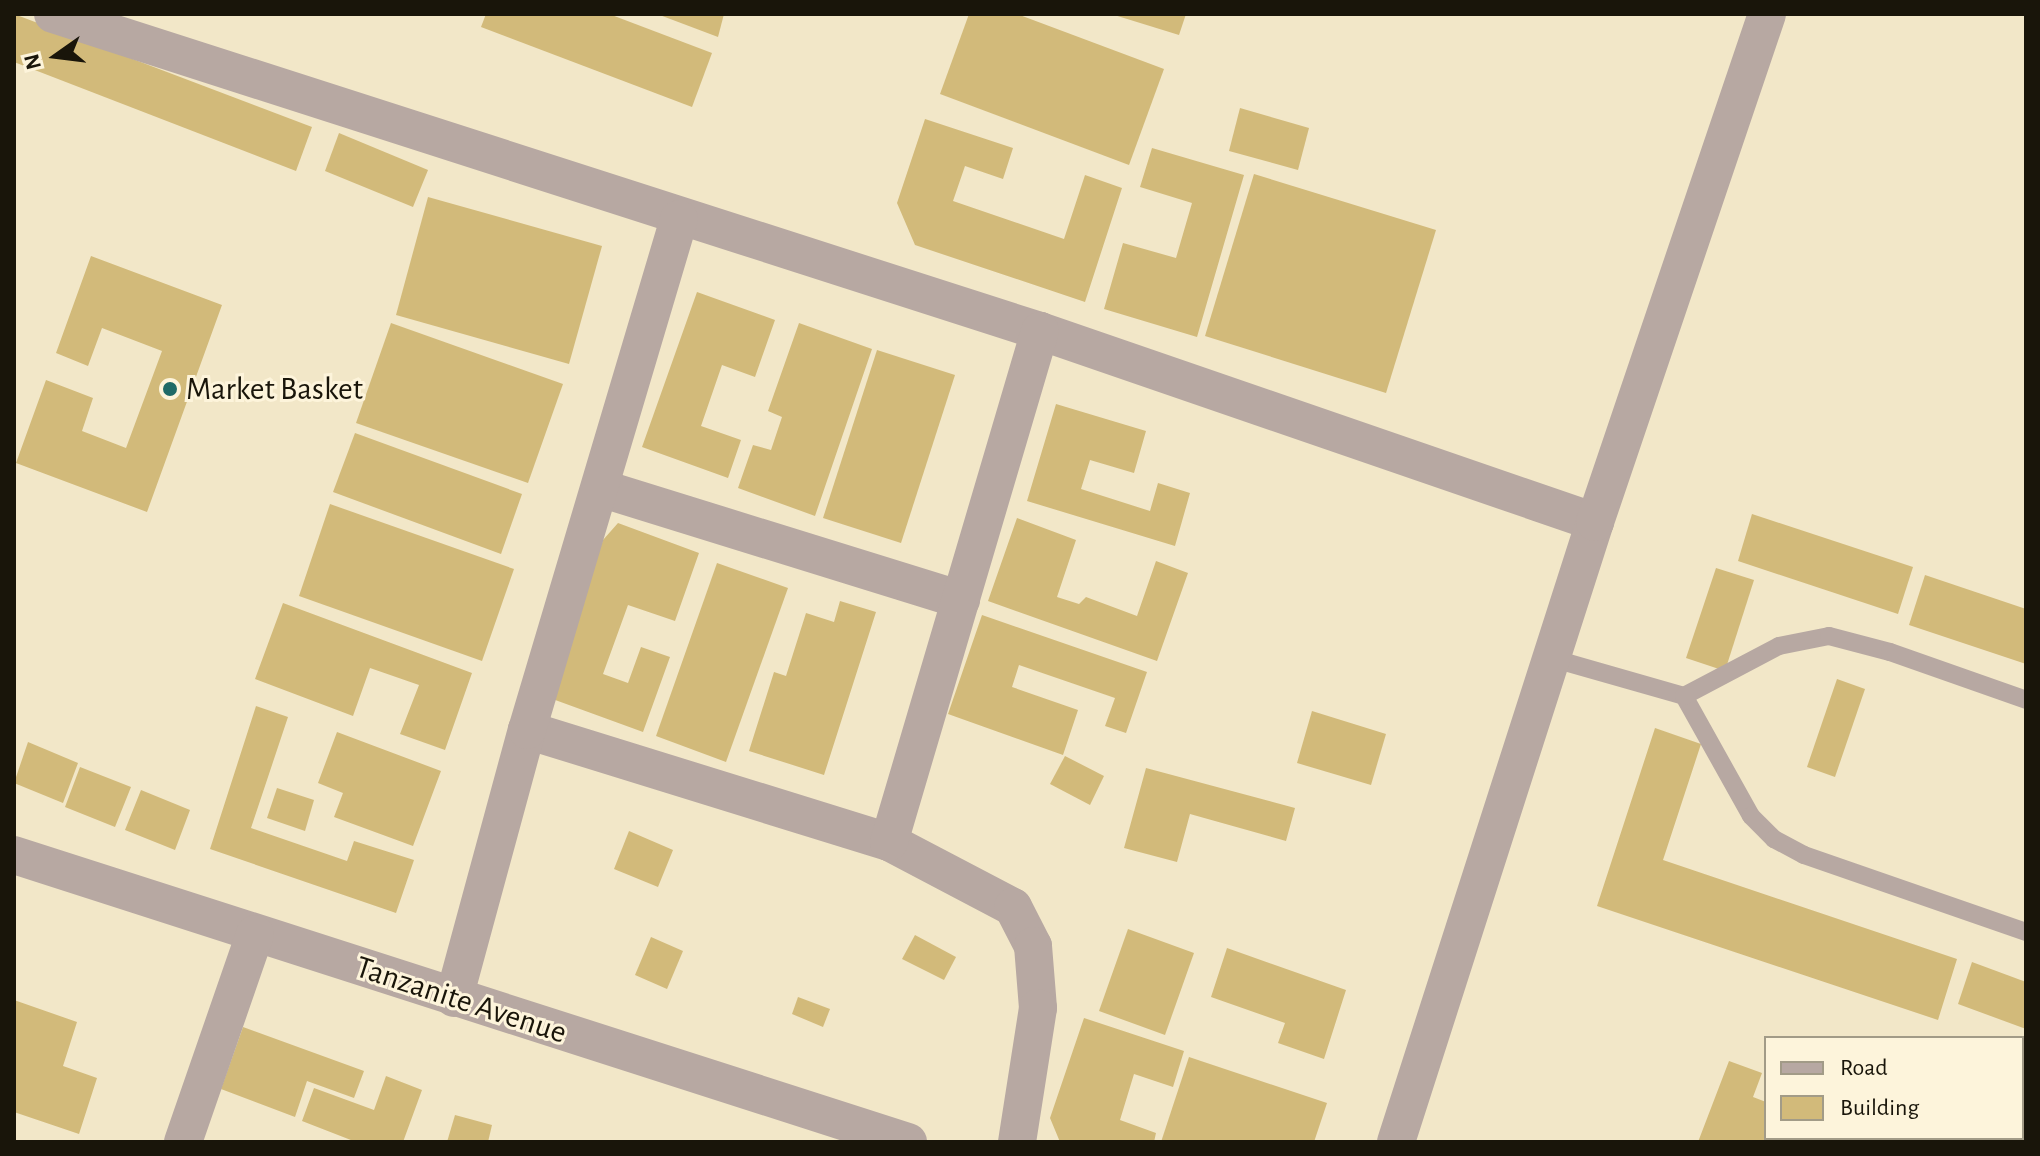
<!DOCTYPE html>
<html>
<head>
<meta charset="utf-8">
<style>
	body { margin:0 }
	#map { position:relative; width:2040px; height:1156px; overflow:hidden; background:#f2e7c8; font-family:"Alegreya Sans",sans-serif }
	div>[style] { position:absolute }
	.building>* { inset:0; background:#d2ba7a }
	.service>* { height:18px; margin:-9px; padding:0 9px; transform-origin:9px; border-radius:9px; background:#b7a8a2 }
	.minor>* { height:38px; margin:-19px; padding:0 19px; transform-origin:19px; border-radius:19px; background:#b7a8a2 }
	.dots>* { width:22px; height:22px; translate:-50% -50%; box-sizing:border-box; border:4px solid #fdf4db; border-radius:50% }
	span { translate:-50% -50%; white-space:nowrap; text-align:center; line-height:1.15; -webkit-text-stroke:6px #fdf4db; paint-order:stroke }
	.poi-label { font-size:32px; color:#19150a }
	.left { translate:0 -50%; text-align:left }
	.street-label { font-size:32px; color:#19150a }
	.frame { position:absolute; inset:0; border:16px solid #19150a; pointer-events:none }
	.legend { position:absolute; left:1764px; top:1036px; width:260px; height:104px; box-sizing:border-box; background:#fdf4db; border:2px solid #a29b87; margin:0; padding:10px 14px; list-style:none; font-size:24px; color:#19150a }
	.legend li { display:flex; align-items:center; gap:16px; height:40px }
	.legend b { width:40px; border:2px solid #a29b87 }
	.north { position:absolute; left:16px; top:16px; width:80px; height:80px; -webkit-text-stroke:6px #fdf4db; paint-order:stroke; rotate:256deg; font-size:22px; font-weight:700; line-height:32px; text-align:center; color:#19150a }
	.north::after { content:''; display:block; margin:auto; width:28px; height:36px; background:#19150a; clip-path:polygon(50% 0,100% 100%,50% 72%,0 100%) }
</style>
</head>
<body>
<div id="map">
	<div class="building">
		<i style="clip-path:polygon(14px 14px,312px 127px,296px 171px,14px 62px)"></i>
		<i style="clip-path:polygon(486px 14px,609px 14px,712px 53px,692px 107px,481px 27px)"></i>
		<i style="clip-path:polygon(657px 14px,724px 14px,718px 37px)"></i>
		<i style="clip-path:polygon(969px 14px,1017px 14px,1164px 69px,1129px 165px,940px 94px)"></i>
		<i style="clip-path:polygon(1111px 14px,1186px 14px,1179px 35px)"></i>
		<i style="clip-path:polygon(1240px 108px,1309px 128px,1298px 170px,1229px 151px)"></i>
		<i style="clip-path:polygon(925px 119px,1013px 148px,1003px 179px,965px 166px,953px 201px,1064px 239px,1085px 175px,1122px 188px,1085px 302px,915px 245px,897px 203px)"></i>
		<i style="clip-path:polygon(339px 133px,428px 170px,413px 207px,325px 171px)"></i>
		<i style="clip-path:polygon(1152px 148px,1244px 175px,1197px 337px,1104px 309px,1123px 243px,1176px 258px,1192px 203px,1140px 187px)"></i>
		<i style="clip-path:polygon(1254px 174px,1436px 230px,1386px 393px,1205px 336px)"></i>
		<i style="clip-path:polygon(428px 197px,602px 246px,569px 364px,396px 315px)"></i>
		<i style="clip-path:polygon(91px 256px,222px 305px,147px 512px,16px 463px,46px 380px,93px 398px,82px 431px,126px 448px,162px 351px,102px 328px,88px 366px,56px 353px)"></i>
		<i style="clip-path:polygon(697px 292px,775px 320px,755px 377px,722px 365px,701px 426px,741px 440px,728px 478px,642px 447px)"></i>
		<i style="clip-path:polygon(391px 323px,563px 384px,528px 483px,356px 423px)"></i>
		<i style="clip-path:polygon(799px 323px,872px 349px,815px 516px,738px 488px,753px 445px,771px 450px,782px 417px,768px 411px)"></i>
		<i style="clip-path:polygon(877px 350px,955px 375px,901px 543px,823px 518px)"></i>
		<i style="clip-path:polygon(1056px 404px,1146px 431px,1134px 473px,1090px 460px,1081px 489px,1150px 511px,1158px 483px,1190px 493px,1175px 546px,1027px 501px)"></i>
		<i style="clip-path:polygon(355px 433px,522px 494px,501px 554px,333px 492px)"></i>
		<i style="clip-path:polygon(330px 504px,514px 569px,482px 661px,299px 596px)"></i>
		<i style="clip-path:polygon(1752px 514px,1913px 567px,1898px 614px,1738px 561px)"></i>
		<i style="clip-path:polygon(1017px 518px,1076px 540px,1057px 597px,1079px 604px,1086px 597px,1137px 616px,1156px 561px,1188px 573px,1157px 661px,988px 601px)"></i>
		<i style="clip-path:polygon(618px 523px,699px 553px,675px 621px,628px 605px,603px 674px,628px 683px,641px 647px,670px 657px,643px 732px,547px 697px,603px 540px)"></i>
		<i style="clip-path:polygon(717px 563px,788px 588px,726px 762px,656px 736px)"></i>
		<i style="clip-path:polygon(1716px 568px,1754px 580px,1725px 671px,1686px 658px)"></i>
		<i style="clip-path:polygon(1925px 575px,2026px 609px,2026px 664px,1909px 625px)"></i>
		<i style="clip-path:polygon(840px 601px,876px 612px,824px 775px,749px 751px,774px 672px,786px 676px,806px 613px,834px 622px)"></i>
		<i style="clip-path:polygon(283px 603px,472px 673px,445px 750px,400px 734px,419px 685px,370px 668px,353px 716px,255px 679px)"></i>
		<i style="clip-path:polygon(982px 615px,1147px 672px,1126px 733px,1105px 726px,1115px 698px,1019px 665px,1012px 687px,1078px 710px,1063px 755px,948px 714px)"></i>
		<i style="clip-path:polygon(1837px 679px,1865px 689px,1835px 777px,1807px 767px)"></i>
		<i style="clip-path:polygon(256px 706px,288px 717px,251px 828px,347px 861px,354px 841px,414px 860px,396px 913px,210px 849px)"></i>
		<i style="clip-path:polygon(1312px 711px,1386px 734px,1371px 785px,1297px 763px)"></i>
		<i style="clip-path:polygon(1655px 728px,1701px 744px,1663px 860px,1957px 959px,1938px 1020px,1597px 906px)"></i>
		<i style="clip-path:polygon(337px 732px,441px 771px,413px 846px,334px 817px,343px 793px,318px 783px)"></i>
		<i style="clip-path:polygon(28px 742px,78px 763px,63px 803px,14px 783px)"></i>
		<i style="clip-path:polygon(1065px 756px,1104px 776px,1090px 805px,1050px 784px)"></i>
		<i style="clip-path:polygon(80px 767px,131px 787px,115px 827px,65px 807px)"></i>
		<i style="clip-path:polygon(1146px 768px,1295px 808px,1286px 841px,1190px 814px,1177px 862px,1124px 848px)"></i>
		<i style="clip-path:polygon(277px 788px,314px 800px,305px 831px,267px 818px)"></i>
		<i style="clip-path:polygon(141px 790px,190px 810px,175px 850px,125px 830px)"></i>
		<i style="clip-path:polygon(629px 831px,673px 850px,658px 887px,614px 869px)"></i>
		<i style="clip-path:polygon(1128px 929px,1194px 953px,1165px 1035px,1099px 1011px)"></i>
		<i style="clip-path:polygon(915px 935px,956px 957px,944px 980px,902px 959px)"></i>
		<i style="clip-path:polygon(651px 937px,683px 951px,667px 989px,635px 975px)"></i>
		<i style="clip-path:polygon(1227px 948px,1346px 990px,1324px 1059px,1278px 1043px,1285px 1023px,1211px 997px)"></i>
		<i style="clip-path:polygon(1972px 962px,2026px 982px,2026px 1029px,1958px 1004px)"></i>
		<i style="clip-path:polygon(798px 997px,830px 1009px,823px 1027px,792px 1014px)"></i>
		<i style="clip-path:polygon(14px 1000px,77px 1022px,63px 1066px,97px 1078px,79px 1134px,14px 1112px)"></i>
		<i style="clip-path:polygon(1084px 1018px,1184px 1051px,1173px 1087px,1134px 1074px,1120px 1120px,1156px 1133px,1154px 1142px,1060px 1142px,1050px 1118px)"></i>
		<i style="clip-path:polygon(243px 1027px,364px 1071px,354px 1098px,307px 1081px,295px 1117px,221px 1089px)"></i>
		<i style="clip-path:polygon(1189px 1057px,1327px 1103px,1314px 1142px,1161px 1142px)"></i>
		<i style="clip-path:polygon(1729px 1061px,1762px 1073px,1753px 1097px,1766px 1102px,1766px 1138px,1780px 1138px,1778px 1142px,1698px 1142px)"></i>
		<i style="clip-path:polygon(386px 1076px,422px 1090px,403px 1142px,356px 1142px,302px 1121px,314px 1088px,374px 1110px)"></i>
		<i style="clip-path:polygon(455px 1115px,492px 1125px,488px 1142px,447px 1142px)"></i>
	</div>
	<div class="service">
		<i style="left:1551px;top:658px;width:138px;rotate:15.9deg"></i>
		<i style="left:1684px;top:696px;width:137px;rotate:60.8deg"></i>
		<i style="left:1751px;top:816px;width:33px;rotate:45deg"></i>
		<i style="left:1774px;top:839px;width:34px;rotate:28deg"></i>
		<i style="left:1804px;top:855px;width:235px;rotate:19.1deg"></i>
		<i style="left:1684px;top:696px;width:107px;rotate:-27.8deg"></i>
		<i style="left:1779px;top:646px;width:51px;rotate:-11.3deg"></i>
		<i style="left:1829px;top:636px;width:63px;rotate:14.7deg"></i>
		<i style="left:1890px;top:652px;width:144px;rotate:19.4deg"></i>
	</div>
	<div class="minor">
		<i style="left:53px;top:14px;width:1037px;rotate:17.81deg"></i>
		<i style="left:1040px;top:331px;width:587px;rotate:18.99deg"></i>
		<i style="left:600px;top:488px;width:378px;rotate:17.2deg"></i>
		<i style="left:527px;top:730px;width:379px;rotate:17.2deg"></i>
		<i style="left:889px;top:842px;width:140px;rotate:27.7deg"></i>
		<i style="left:1013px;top:907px;width:44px;rotate:62.9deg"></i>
		<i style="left:1033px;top:946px;width:62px;rotate:85.4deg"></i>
		<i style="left:1038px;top:1008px;width:136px;rotate:98.9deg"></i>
		<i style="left:889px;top:842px;width:533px;rotate:-73.54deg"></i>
		<i style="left:14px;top:855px;width:939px;rotate:17.8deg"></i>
		<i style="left:454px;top:998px;width:278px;rotate:-74.8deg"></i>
		<i style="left:527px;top:730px;width:533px;rotate:-73.43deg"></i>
		<i style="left:183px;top:1142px;width:220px;rotate:-70.9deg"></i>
		<i style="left:1396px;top:1142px;width:651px;rotate:-72.21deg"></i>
		<i style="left:1595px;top:522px;width:536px;rotate:-71.29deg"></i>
	</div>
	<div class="dots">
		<i style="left:170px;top:389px;background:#1f6a67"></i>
	</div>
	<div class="poi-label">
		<span class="left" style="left:186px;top:389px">Market Basket</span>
	</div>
	<div class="street-label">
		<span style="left:461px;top:1000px;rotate:18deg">Tanzanite Avenue</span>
	</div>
	<div class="frame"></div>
	<ul class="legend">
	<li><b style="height:10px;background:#b7a8a2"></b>Road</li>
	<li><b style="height:22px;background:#d2ba7a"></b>Building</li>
	</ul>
	<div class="north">N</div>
</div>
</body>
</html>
